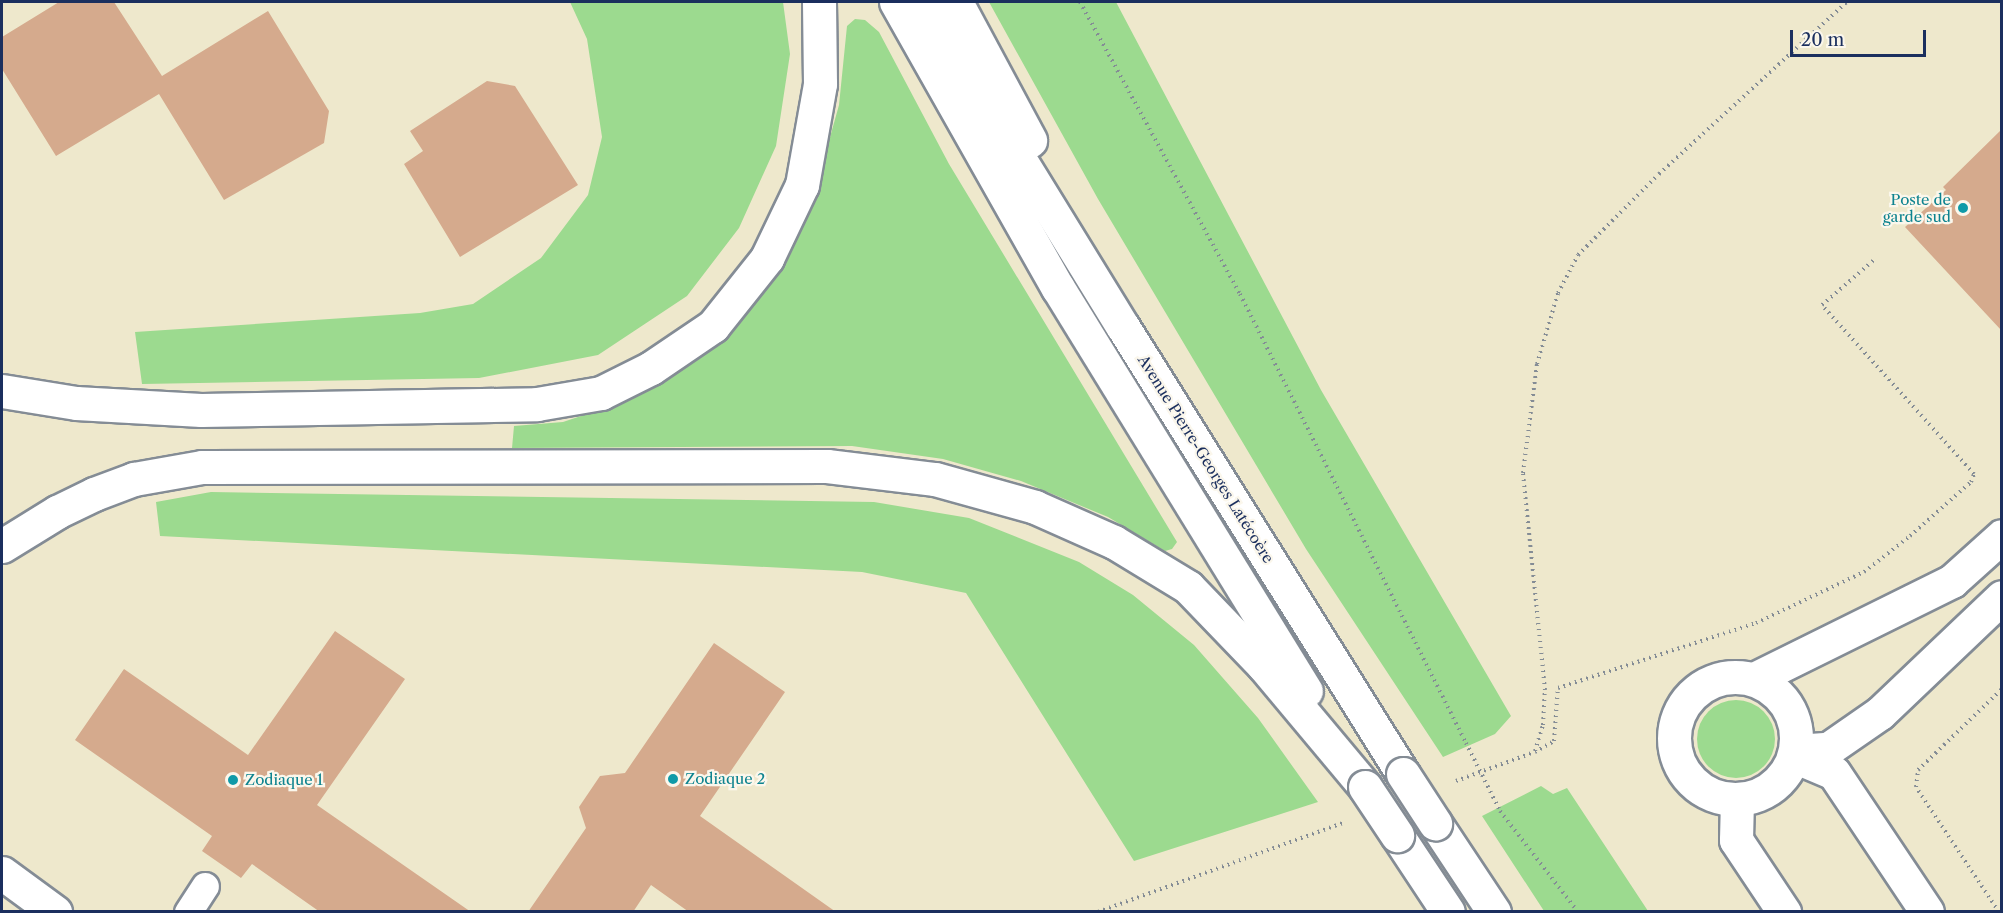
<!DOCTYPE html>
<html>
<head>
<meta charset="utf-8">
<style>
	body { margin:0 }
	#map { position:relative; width:2003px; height:913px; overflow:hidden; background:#eee8cc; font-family:"Libre Caslon Text",serif }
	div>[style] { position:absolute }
	.green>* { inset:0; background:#9cda8f }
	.round { border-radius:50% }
	.building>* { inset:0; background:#d5aa8d }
	.path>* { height:4px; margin-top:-2px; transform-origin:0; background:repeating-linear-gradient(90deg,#848c95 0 1.5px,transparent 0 6px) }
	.roads { filter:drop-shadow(2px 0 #848c95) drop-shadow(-2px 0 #848c95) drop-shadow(0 2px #848c95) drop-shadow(0 -2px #848c95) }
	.lane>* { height:27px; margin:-13.5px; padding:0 13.5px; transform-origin:13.5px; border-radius:13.5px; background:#fff }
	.street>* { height:33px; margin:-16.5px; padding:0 16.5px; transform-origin:16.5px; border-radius:16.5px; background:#fff }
	.street>.ring { margin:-16.5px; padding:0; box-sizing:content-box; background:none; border:33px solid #fff; border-radius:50% }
	.primary>* { height:33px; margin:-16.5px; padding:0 16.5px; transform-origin:16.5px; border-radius:16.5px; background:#fff }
	.path-bridge>* { height:4px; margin-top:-2px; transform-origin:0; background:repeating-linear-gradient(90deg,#848c95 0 1.5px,transparent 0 6px) }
	.bridges { filter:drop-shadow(2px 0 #848c95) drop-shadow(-2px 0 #848c95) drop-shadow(0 2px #848c95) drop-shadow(0 -2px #848c95) }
	.primary-bridge>* { height:33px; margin:-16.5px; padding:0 16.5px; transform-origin:16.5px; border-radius:16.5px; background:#fff }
	.dots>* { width:16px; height:16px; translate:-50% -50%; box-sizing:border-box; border:3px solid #fbf7ec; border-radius:50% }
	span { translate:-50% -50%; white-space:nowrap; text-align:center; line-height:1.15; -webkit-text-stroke:4.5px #fbf7ec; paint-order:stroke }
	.culture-label { font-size:15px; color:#0d838f }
	.right { translate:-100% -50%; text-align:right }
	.left { translate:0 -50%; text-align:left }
	.street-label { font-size:15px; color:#1b2f5e }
	.frame { position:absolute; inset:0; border:3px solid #1b2f5e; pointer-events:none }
	.scale { position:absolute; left:1790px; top:30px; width:136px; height:27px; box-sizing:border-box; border:3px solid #1b2f5e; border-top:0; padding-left:8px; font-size:18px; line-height:21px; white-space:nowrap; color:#1b2f5e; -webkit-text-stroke:4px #fbf7ec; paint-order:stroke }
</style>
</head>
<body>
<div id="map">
	<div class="green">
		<i style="clip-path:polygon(570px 2px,783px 2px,790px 54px,776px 146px,739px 228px,687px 296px,598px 355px,479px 378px,142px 384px,135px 332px,420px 313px,473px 304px,541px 258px,588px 195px,602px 137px,587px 39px)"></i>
		<i style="clip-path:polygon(989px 2px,1116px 2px,1321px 390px,1511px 716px,1495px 734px,1443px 757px,1306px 549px,1098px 199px)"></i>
		<i style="clip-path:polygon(855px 19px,865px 20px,879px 32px,949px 164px,1177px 542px,1172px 549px,1165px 551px,1108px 517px,1021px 481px,943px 459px,852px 446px,512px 448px,514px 426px,563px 422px,617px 404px,686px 366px,744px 313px,815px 191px,839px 105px,847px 26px)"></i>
		<i style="clip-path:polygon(211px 492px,874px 502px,969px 518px,1079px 562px,1133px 595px,1194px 645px,1258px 718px,1318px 802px,1134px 861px,966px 593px,862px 572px,160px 536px,156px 502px)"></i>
		<i class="round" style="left:1697px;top:700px;width:78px;height:78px"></i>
		<i style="clip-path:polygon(1541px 786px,1553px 794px,1567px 788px,1648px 911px,1544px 911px,1482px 816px)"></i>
	</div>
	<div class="building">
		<i style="clip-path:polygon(59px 2px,114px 2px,162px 76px,268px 11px,329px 111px,324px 143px,224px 200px,159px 94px,56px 156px,2px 69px,2px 37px)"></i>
		<i style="clip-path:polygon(487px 81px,515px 86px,578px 185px,460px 257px,404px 164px,423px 151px,410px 131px)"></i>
		<i style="clip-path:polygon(2001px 130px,2001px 330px,1905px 227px,1946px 190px,1943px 187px)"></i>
		<i style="clip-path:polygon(335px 631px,405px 679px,317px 805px,471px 912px,320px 912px,252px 864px,241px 878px,202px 851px,212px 836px,75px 740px,124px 669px,248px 755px)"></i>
		<i style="clip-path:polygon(714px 643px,785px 692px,700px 816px,836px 912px,689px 912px,651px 885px,633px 912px,528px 912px,586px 828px,579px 807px,600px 776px,625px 773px)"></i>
	</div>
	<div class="path">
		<i style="left:1080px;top:2px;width:333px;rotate:61.3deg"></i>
		<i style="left:1240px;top:294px;width:503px;rotate:63.28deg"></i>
		<i style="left:1535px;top:751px;width:27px;rotate:-73deg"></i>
		<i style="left:1543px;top:725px;width:35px;rotate:-87deg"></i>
		<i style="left:1545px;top:690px;width:218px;rotate:-95.8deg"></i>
		<i style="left:1523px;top:473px;width:110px;rotate:-82.7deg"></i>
		<i style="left:1537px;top:364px;width:74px;rotate:-73.5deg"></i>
		<i style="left:1558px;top:293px;width:43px;rotate:-62.2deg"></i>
		<i style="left:1578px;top:255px;width:115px;rotate:-45deg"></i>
		<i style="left:1659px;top:174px;width:255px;rotate:-42.5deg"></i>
		<i style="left:1456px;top:781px;width:84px;rotate:-20.2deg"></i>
		<i style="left:1535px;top:752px;width:22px;rotate:-30deg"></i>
		<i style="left:1554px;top:741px;width:53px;rotate:-85.7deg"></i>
		<i style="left:1558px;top:688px;width:208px;rotate:-18.2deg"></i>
		<i style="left:1756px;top:623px;width:119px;rotate:-25.3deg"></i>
		<i style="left:1864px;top:572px;width:58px;rotate:-38deg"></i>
		<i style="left:1910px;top:536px;width:81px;rotate:-41.5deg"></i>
		<i style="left:1971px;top:482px;width:9px;rotate:-69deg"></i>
		<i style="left:1974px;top:474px;width:227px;rotate:-132deg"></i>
		<i style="left:1822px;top:305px;width:69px;rotate:-40.9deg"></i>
		<i style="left:1500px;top:811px;width:128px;rotate:52.3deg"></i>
		<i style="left:1098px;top:912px;width:260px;rotate:-20deg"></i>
		<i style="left:1999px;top:912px;width:150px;rotate:-123.6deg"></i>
		<i style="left:1916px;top:787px;width:17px;rotate:-83deg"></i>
		<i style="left:1918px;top:770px;width:117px;rotate:-44deg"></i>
	</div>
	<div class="roads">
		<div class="lane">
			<i style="left:188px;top:912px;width:31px;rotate:-57deg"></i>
		</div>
		<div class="street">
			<i class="ring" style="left:1674px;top:677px;width:89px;height:89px"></i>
			<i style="left:1754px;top:679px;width:221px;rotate:-26.3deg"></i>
			<i style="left:1952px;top:581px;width:67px;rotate:-42deg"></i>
			<i style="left:1796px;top:751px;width:32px;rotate:-4deg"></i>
			<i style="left:1828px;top:749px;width:63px;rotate:-34.7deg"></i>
			<i style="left:1880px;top:713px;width:168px;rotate:-43.6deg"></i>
			<i style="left:1794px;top:756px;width:43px;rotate:23deg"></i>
			<i style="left:1834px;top:773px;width:167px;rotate:56.2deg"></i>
			<i style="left:1737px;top:799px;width:41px;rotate:91.4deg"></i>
			<i style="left:1736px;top:840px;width:87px;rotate:56.3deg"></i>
			<i style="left:2px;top:873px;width:66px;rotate:36.3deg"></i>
		</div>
		<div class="primary">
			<i style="left:896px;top:2px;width:329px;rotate:60.5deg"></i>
			<i style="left:1058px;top:288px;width:473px;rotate:58.4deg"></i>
			<i style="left:926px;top:2px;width:41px;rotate:62.2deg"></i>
			<i style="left:945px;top:38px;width:339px;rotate:58.4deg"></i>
			<i style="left:1123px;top:327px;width:527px;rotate:57.94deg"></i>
			<i style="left:956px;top:2px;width:157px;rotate:61.8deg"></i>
			<i style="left:2px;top:391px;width:75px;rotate:9.2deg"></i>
			<i style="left:76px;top:403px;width:125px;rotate:3.2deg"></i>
			<i style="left:201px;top:410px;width:336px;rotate:-1deg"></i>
			<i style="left:537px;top:404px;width:65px;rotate:-9.8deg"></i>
			<i style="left:601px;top:393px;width:56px;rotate:-26.6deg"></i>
			<i style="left:651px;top:368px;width:75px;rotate:-34.1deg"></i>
			<i style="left:713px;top:326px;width:87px;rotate:-51.5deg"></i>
			<i style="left:767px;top:258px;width:81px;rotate:-64.4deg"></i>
			<i style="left:802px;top:185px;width:103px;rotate:-79.9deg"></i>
			<i style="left:820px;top:84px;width:82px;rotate:-90.7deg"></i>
			<i style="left:2px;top:546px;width:65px;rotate:-31.7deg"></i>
			<i style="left:57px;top:512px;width:41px;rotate:-25.9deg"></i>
			<i style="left:94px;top:494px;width:43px;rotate:-20.6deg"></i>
			<i style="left:134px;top:479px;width:69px;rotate:-10deg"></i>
			<i style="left:202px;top:467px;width:625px;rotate:-0.09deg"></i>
			<i style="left:827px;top:466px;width:109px;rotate:6.9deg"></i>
			<i style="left:935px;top:479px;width:104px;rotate:15.6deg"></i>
			<i style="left:1035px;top:507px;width:86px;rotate:23.9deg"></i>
			<i style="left:1114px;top:542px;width:87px;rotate:31.3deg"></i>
			<i style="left:1188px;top:587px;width:110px;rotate:46.1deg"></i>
			<i style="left:1264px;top:666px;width:158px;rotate:50.1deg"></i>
			<i style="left:1435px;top:823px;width:107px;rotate:56.5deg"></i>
			<i style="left:1397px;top:835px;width:92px;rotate:56.5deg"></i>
		</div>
	</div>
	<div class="path-bridge">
		<i style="left:1466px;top:743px;width:76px;rotate:63.4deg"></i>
	</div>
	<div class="bridges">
		<div class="primary-bridge">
			<i style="left:1403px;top:774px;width:59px;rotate:56.9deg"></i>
			<i style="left:1365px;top:787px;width:58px;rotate:56.3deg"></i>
		</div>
	</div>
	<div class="dots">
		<i style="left:1963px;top:208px;background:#0f9aa8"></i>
		<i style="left:673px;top:779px;background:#0f9aa8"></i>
		<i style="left:233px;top:780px;background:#0f9aa8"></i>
	</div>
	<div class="culture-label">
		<span class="right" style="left:1951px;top:208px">Poste de<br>garde sud</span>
		<span class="left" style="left:685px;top:779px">Zodiaque 2</span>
		<span class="left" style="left:245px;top:780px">Zodiaque 1</span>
	</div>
	<div class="street-label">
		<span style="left:1206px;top:459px;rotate:58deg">Avenue Pierre-Georges Latécoère</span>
	</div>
	<div class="frame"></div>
	<div class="scale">20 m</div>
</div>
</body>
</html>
